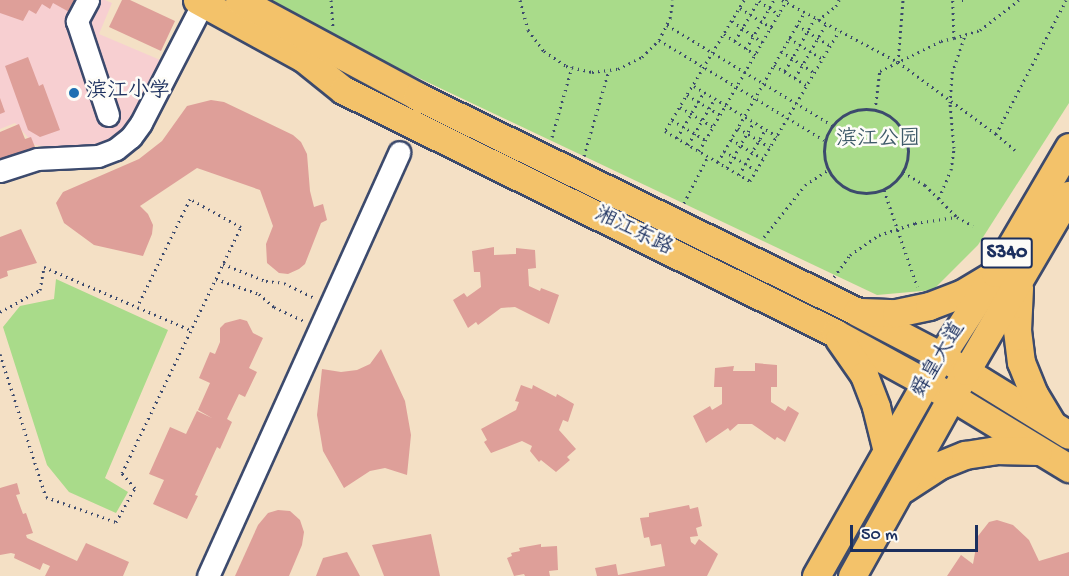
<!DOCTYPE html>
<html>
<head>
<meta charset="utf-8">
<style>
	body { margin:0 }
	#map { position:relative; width:1069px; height:576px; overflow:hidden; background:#f4e0c5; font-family:"Gochi Hand","LXGW WenKai TC",sans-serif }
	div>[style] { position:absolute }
	.built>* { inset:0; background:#f7cfd1 }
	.green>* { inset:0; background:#a9db8a }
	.building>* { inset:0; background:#de9f99 }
	.path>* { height:3px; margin-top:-1.5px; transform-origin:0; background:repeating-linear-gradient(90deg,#3c4a6d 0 1.5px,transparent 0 6px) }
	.path>.ring { margin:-1.5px; padding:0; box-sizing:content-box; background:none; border:3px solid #3c4a6d; border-radius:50% }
	.roads { filter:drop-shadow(2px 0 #3c4a6d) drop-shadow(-2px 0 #3c4a6d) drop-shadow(0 2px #3c4a6d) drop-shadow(0 -2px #3c4a6d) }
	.minor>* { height:21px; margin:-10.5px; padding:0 10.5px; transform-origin:10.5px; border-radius:10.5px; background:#fff }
	.major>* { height:27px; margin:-13.5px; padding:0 13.5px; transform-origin:13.5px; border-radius:13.5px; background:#f3c26a }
	.dots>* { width:16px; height:16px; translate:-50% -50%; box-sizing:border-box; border:3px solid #fdfcf7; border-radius:50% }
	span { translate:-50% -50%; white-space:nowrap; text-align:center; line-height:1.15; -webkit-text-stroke:5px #fdfcf7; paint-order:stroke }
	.shield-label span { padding:2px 4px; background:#fdfcf7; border:2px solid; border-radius:4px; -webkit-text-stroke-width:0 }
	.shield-label { font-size:20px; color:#1b2f5e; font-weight:700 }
	.poi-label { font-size:21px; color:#1b2f5e }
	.left { translate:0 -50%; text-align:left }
	.park-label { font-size:21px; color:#3e5a69 }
	.street-label { font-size:21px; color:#1b2f5e }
	.scale { position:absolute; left:850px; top:525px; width:128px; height:27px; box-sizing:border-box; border:3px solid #1b2f5e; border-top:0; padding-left:8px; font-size:18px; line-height:21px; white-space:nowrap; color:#1b2f5e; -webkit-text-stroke:4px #fdfcf7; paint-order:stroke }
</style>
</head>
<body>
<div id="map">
	<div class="built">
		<i style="clip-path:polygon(0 0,105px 0,112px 3px,99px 34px,165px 62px,128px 131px,108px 146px,82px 152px,35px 145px,15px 123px,0 129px)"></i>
	</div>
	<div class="green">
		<i style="clip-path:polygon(263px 0,1069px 0,1069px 103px,978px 245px,933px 290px,877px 295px,326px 34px)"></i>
		<i style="clip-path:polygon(56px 279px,168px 330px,105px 478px,128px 492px,116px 513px,69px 492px,47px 465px,3px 327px,20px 306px,54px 299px)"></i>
	</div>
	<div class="building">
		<i style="clip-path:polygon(0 0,77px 0,71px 13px,53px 3px,50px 9px,42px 4px,36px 14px,29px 10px,23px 21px,0 13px)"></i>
		<i style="clip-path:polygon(122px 0,130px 0,175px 21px,161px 51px,109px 27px)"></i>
		<i style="clip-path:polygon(28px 57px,39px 86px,43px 84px,60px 130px,40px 137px,28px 130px,5px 66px)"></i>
		<i style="clip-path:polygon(0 98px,5px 112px,0 114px)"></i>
		<i style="clip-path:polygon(211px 100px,224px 102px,293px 135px,301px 142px,307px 154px,310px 191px,314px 207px,323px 204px,327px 220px,321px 223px,305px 264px,299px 269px,288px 274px,279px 273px,267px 263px,266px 244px,273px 226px,260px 190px,197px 168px,140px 206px,148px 214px,153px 225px,152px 234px,143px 256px,94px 245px,64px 223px,56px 203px,63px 192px,139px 159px,162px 141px,187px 106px)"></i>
		<i style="clip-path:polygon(19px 124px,25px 139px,31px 137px,35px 147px,0 162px,0 132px)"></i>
		<i style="clip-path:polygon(21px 229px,37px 263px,7px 271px,8px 276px,0 279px,0 237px)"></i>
		<i style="clip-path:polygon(494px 247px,494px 255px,516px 254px,516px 248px,535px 250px,536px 268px,528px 269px,529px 286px,540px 291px,541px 288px,559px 295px,549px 324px,515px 307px,501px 308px,478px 325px,476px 322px,468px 328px,453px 300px,464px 293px,467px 297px,481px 287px,480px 272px,474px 272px,472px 251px)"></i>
		<i style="clip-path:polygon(240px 319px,247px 321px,253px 333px,263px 338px,249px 368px,257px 372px,245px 397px,239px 394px,227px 419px,232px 422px,220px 449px,217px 447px,195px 495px,198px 496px,187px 519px,153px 504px,164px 480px,149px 474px,170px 427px,186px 434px,197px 411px,212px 418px,198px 410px,210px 383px,199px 378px,210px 352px,215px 354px,220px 342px,220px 328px,225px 323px)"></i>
		<i style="clip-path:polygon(381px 349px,405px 401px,411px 435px,407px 475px,385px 468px,370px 471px,344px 488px,323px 451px,317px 415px,322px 369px,341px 372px,357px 370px,370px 364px)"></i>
		<i style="clip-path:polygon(755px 363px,777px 365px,777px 387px,771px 387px,771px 402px,785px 411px,788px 406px,799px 413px,785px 442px,777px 437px,775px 440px,752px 424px,738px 424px,730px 431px,728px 428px,706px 443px,693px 416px,710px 406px,712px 410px,722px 404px,722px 387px,714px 387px,715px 368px,734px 366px,733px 371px,755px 371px)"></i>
		<i style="clip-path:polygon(521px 385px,532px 389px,533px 385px,556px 397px,557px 394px,574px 404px,568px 422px,563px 420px,559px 430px,576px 449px,567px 457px,570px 460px,556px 472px,541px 460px,539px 462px,530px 451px,532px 446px,522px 441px,491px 453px,484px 442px,487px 440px,481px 429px,516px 410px,519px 402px,515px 401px)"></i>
		<i style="clip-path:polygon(17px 483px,20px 494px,16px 495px,23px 514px,26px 513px,33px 533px,26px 535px,27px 538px,77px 561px,86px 543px,129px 562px,123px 576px,45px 576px,50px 566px,43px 563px,40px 570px,14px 558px,15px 554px,11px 553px,0 555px,0 488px)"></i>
		<i style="clip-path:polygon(689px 505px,690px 509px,698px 507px,702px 526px,696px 528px,698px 536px,690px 537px,691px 542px,695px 545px,699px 539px,718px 554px,707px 576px,597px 576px,595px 568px,616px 564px,618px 575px,665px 566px,661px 544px,651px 546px,649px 537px,644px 538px,640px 518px,649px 517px,649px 513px)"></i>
		<i style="clip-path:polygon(278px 510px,290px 511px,300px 520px,304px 532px,302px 545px,289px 576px,235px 576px,258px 525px,268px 513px)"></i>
		<i style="clip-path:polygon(997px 520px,1013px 525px,1029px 540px,1039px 561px,1069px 552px,1069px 576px,947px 576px,961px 555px,973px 564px,978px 536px,989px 522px)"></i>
		<i style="clip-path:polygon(431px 534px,440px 576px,384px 576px,372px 545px)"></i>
		<i style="clip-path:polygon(541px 544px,541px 547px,557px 546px,558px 570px,549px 571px,550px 576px,525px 576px,524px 574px,514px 576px,507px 558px,512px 556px,511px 553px,520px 551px,519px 548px)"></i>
		<i style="clip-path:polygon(347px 552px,360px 576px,316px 576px,323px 558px)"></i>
	</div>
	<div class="path">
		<i style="left:331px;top:0;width:26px;rotate:86deg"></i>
		<i style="left:520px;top:0;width:31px;rotate:75deg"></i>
		<i style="left:528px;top:30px;width:26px;rotate:53deg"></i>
		<i style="left:544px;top:51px;width:27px;rotate:34deg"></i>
		<i style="left:566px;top:66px;width:27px;rotate:13deg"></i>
		<i style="left:592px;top:72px;width:26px;rotate:-7deg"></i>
		<i style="left:618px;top:69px;width:27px;rotate:-27deg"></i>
		<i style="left:642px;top:57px;width:24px;rotate:-45deg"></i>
		<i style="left:659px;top:40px;width:25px;rotate:-63deg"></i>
		<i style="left:670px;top:18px;width:18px;rotate:-81deg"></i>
		<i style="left:744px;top:0;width:153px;rotate:121.1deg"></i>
		<i style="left:665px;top:131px;width:99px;rotate:30.5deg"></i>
		<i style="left:750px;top:181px;width:174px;rotate:-59.3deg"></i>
		<i style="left:782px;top:0;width:132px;rotate:28.1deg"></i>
		<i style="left:898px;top:62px;width:122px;rotate:36.3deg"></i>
		<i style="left:962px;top:0;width:1px"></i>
		<i style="left:759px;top:1px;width:25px;rotate:34deg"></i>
		<i style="left:740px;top:8px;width:38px;rotate:32deg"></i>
		<i style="left:818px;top:20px;width:23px;rotate:-38deg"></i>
		<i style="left:836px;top:6px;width:7px;rotate:-63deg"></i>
		<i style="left:732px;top:21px;width:38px;rotate:35deg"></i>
		<i style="left:667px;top:25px;width:193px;rotate:31.2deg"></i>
		<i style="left:797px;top:25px;width:39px;rotate:32deg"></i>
		<i style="left:724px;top:34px;width:38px;rotate:33deg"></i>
		<i style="left:789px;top:38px;width:40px;rotate:32deg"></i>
		<i style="left:954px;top:38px;width:27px;rotate:-17deg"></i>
		<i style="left:980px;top:30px;width:49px;rotate:-37.6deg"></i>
		<i style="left:659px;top:40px;width:193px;rotate:31.2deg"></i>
		<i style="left:735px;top:41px;width:48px;rotate:-59.7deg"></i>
		<i style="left:746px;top:49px;width:56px;rotate:-60.3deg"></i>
		<i style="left:781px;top:51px;width:40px;rotate:32.9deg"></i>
		<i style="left:898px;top:62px;width:62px;rotate:-85.4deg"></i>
		<i style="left:774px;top:65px;width:39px;rotate:32deg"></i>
		<i style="left:785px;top:71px;width:61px;rotate:-60.5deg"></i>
		<i style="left:795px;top:78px;width:62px;rotate:-60.1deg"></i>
		<i style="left:694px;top:86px;width:97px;rotate:31.1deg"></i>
		<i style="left:687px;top:95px;width:39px;rotate:31deg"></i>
		<i style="left:680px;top:107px;width:39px;rotate:31deg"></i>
		<i class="ring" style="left:824px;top:109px;width:81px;height:81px"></i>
		<i style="left:875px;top:110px;width:39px;rotate:-83deg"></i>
		<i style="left:880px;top:71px;width:68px;rotate:-26.2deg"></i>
		<i style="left:941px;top:41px;width:13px;rotate:-13deg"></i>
		<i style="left:954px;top:38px;width:38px;rotate:-92deg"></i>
		<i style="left:672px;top:120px;width:39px;rotate:31deg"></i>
		<i style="left:738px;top:128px;width:37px;rotate:31deg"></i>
		<i style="left:552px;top:137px;width:73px;rotate:-74.1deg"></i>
		<i style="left:677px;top:138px;width:53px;rotate:-59.6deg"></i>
		<i style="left:731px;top:139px;width:38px;rotate:32deg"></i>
		<i style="left:688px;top:145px;width:54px;rotate:-60.1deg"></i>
		<i style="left:1015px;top:150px;width:25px;rotate:-140deg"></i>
		<i style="left:996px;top:134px;width:151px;rotate:-62.4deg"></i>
		<i style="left:699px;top:151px;width:175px;rotate:-59.8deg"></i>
		<i style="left:724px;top:151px;width:37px;rotate:31deg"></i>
		<i style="left:584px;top:156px;width:90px;rotate:-73.8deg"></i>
		<i style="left:718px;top:162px;width:172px;rotate:-60deg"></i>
		<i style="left:727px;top:168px;width:53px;rotate:-59.6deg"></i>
		<i style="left:903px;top:172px;width:26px;rotate:31deg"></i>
		<i style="left:925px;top:185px;width:45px;rotate:45deg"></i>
		<i style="left:739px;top:175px;width:52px;rotate:-60deg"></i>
		<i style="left:884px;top:190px;width:102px;rotate:71deg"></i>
		<i style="left:939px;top:198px;width:30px;rotate:-67deg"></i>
		<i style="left:951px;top:170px;width:22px;rotate:-82deg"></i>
		<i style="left:954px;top:148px;width:45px;rotate:-95.1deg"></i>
		<i style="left:950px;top:103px;width:30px;rotate:-86deg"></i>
		<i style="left:952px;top:73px;width:39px;rotate:-71deg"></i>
		<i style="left:684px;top:203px;width:53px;rotate:-62.9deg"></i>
		<i style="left:764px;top:237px;width:66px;rotate:-51.7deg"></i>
		<i style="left:805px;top:185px;width:27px;rotate:-33deg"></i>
		<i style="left:223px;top:264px;width:46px;rotate:21.6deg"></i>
		<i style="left:266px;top:281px;width:18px;rotate:6deg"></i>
		<i style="left:284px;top:283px;width:34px;rotate:26deg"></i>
		<i style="left:834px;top:277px;width:27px;rotate:-54deg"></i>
		<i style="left:850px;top:255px;width:35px;rotate:-35deg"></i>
		<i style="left:879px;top:235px;width:38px;rotate:-18deg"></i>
		<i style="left:915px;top:223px;width:42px;rotate:-8.1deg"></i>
		<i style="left:957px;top:217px;width:18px;rotate:29deg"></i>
		<i style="left:216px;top:279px;width:46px;rotate:19.2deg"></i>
		<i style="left:259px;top:294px;width:20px;rotate:41deg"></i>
		<i style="left:274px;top:307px;width:33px;rotate:25deg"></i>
		<i style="left:0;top:312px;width:46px;rotate:-28.8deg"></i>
		<i style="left:40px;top:290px;width:23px;rotate:-80deg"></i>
		<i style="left:44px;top:267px;width:160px;rotate:23.2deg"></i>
		<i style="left:0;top:354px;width:150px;rotate:72.2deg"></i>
		<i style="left:46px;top:497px;width:74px;rotate:19.7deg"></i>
		<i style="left:116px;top:522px;width:39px;rotate:-61deg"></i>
		<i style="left:135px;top:488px;width:20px;rotate:-131deg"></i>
		<i style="left:122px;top:473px;width:273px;rotate:-64.2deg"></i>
		<i style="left:241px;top:227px;width:58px;rotate:-151.2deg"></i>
		<i style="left:190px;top:199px;width:120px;rotate:116.1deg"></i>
	</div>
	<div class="roads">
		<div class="minor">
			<i style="left:88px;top:0;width:24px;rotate:118deg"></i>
			<i style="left:77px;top:21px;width:99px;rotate:71.7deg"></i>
			<i style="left:0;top:171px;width:39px;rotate:-18deg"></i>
			<i style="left:37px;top:159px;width:61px;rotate:-2.8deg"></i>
			<i style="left:98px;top:156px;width:19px;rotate:-21deg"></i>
			<i style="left:116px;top:149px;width:19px;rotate:-39deg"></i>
			<i style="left:131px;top:137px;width:17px;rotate:-54deg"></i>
			<i style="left:141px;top:123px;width:135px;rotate:-62.7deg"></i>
			<i style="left:208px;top:576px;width:465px;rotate:-65.7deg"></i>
		</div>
		<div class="major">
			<i style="left:197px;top:0;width:121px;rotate:28.7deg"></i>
			<i style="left:303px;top:58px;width:51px;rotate:38.7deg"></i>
			<i style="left:343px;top:90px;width:549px;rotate:26.28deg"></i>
			<i style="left:835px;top:333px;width:133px;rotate:28.7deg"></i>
			<i style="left:952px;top:397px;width:137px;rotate:31.3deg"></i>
			<i style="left:239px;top:0;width:202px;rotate:28.3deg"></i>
			<i style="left:417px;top:96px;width:490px;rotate:26.1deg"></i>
			<i style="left:857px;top:312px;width:95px;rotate:27.6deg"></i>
			<i style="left:941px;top:356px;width:150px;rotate:31.7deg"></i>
			<i style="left:1019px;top:288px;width:42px;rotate:92.7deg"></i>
			<i style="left:1017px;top:330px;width:32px;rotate:83deg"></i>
			<i style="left:1021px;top:362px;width:35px;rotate:68deg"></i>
			<i style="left:1034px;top:394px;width:33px;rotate:59deg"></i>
			<i style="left:861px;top:312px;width:35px;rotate:2deg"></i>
			<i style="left:896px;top:313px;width:34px;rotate:-12deg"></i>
			<i style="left:929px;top:306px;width:34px;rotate:-21deg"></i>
			<i style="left:961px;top:294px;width:33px;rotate:-31deg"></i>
			<i style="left:839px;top:339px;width:44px;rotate:55.2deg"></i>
			<i style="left:864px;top:375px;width:34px;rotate:69deg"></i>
			<i style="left:876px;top:407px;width:45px;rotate:76deg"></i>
			<i style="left:903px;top:489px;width:44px;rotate:-33deg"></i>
			<i style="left:940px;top:465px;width:27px;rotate:-22deg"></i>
			<i style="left:965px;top:455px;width:30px;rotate:-9deg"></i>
			<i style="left:995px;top:450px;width:43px;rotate:1.3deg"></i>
			<i style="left:816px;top:576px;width:253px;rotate:-60.4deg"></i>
			<i style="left:941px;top:356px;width:99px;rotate:-57deg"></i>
			<i style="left:995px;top:273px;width:146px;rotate:-59.6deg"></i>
			<i style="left:852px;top:576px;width:235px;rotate:-60.9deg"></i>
			<i style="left:966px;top:371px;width:204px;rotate:-59.7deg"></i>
		</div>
	</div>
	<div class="dots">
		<i style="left:74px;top:93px;background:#1f6fb2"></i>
	</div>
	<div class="shield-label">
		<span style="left:1007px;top:253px">S340</span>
	</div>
	<div class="poi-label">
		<span class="left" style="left:86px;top:93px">滨江小学</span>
	</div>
	<div class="park-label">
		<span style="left:878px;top:141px">滨江公园</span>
	</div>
	<div class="street-label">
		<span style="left:633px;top:233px;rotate:26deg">湘江东路</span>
		<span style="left:940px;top:361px;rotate:-59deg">舜皇大道</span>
	</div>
	<div class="scale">50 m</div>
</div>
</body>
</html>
